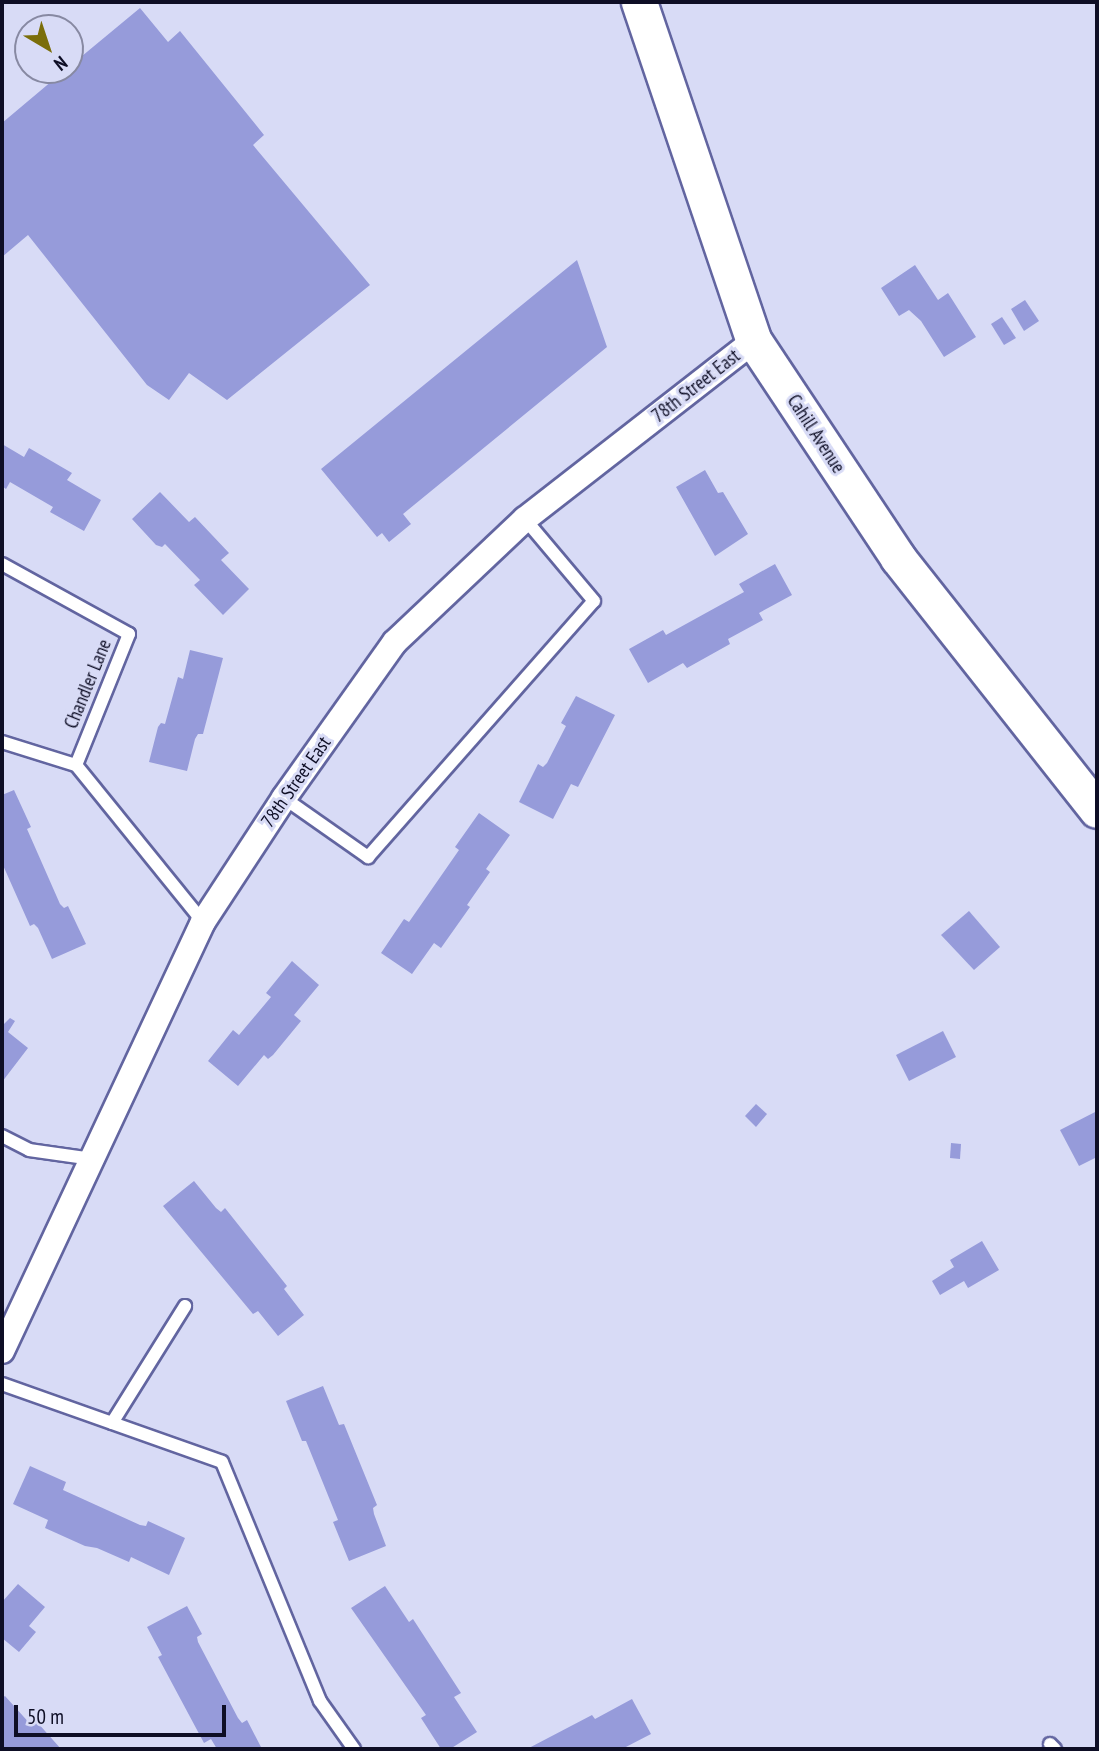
<!DOCTYPE html>
<html>
<head>
<meta charset="utf-8">
<style>
	body { margin:0 }
	#map { position:relative; width:1099px; height:1751px; overflow:hidden; background:#d8dbf6; font-family:"PT Sans Narrow",sans-serif }
	div>[style] { position:absolute }
	.building>* { inset:0; background:#969bda }
	.roads { filter:drop-shadow(2px 0 #6265a0) drop-shadow(-2px 0 #6265a0) drop-shadow(0 2px #6265a0) drop-shadow(0 -2px #6265a0) }
	.lane>* { height:12px; margin:-6px; padding:0 6px; transform-origin:6px; border-radius:6px; background:#fff }
	.street>* { height:24px; margin:-12px; padding:0 12px; transform-origin:12px; border-radius:12px; background:#fff }
	.secondary>* { height:35px; margin:-17.5px; padding:0 17.5px; transform-origin:17.5px; border-radius:17.5px; background:#fff }
	span { translate:-50% -50%; white-space:nowrap; text-align:center; line-height:1.15; -webkit-text-stroke:6px #d8dbf6; paint-order:stroke }
	.street-label { font-size:19px; color:#0e0e25 }
	.frame { position:absolute; inset:0; border:4px solid #0e0e25; pointer-events:none }
	.north { position:absolute; left:14px; top:14px; width:70px; height:70px; box-sizing:border-box; background:#d8dbf6; border:2px solid #8789a2; border-radius:50%; rotate:141deg; font-size:19px; font-weight:700; line-height:28px; text-align:center; color:#0e0e25 }
	.north::after { content:''; display:block; margin:auto; width:24px; height:32px; background:#7b6e0a; clip-path:polygon(50% 0,100% 100%,50% 72%,0 100%) }
	.scale { position:absolute; left:14px; top:1705px; width:212px; height:32px; box-sizing:border-box; border:4px solid #0e0e25; border-top:0; padding-left:9px; font-size:21px; line-height:24px; white-space:nowrap; color:#0e0e25; -webkit-text-stroke:5px #d8dbf6; paint-order:stroke }
</style>
</head>
<body>
<div id="map">
	<div class="building">
		<i style="clip-path:polygon(140px 8px,168px 42px,180px 31px,264px 135px,253px 145px,370px 285px,227px 400px,189px 373px,169px 400px,147px 385px,28px 235px,2px 257px,2px 123px,65px 70px,70px 70px,70px 66px)"></i>
		<i style="clip-path:polygon(577px 260px,607px 347px,403px 514px,411px 524px,389px 542px,382px 533px,377px 537px,321px 469px)"></i>
		<i style="clip-path:polygon(915px 265px,938px 300px,948px 293px,976px 337px,944px 357px,921px 321px,909px 310px,899px 316px,881px 288px)"></i>
		<i style="clip-path:polygon(1025px 300px,1039px 321px,1024px 331px,1011px 309px)"></i>
		<i style="clip-path:polygon(1002px 317px,1016px 338px,1004px 345px,991px 324px)"></i>
		<i style="clip-path:polygon(2px 444px,24px 457px,29px 448px,72px 473px,67px 480px,101px 500px,84px 531px,50px 512px,53px 507px,10px 482px,6px 489px,2px 486px)"></i>
		<i style="clip-path:polygon(705px 470px,718px 493px,723px 492px,748px 534px,715px 556px,676px 487px)"></i>
		<i style="clip-path:polygon(160px 492px,189px 522px,195px 517px,229px 553px,221px 560px,249px 589px,223px 615px,194px 585px,200px 580px,165px 544px,162px 547px,156px 545px,132px 519px)"></i>
		<i style="clip-path:polygon(775px 564px,792px 595px,759px 613px,763px 620px,728px 639px,730px 644px,687px 668px,683px 663px,648px 683px,629px 649px,663px 630px,666px 635px,744px 592px,739px 584px)"></i>
		<i style="clip-path:polygon(190px 650px,223px 658px,203px 734px,198px 734px,195px 739px,187px 771px,149px 762px,158px 727px,161px 723px,165px 724px,178px 677px,183px 679px)"></i>
		<i style="clip-path:polygon(576px 696px,615px 715px,578px 787px,571px 784px,553px 819px,519px 802px,538px 764px,543px 767px,547px 763px,566px 726px,561px 723px)"></i>
		<i style="clip-path:polygon(14px 790px,31px 827px,27px 829px,60px 904px,64px 908px,68px 906px,86px 944px,52px 959px,38px 928px,34px 924px,30px 926px,2px 863px,2px 795px)"></i>
		<i style="clip-path:polygon(479px 813px,510px 835px,486px 869px,490px 872px,467px 905px,470px 907px,441px 948px,434px 943px,412px 974px,381px 953px,404px 919px,409px 922px,459px 850px,455px 847px)"></i>
		<i style="clip-path:polygon(969px 911px,1000px 947px,974px 970px,941px 935px)"></i>
		<i style="clip-path:polygon(292px 961px,319px 985px,294px 1015px,301px 1021px,273px 1055px,268px 1059px,264px 1055px,238px 1086px,208px 1061px,233px 1030px,239px 1035px,271px 997px,266px 993px)"></i>
		<i style="clip-path:polygon(10px 1018px,15px 1021px,8px 1032px,28px 1048px,2px 1082px,2px 1026px)"></i>
		<i style="clip-path:polygon(943px 1031px,956px 1057px,909px 1081px,896px 1055px)"></i>
		<i style="clip-path:polygon(756px 1104px,767px 1114px,756px 1127px,745px 1116px)"></i>
		<i style="clip-path:polygon(1097px 1111px,1097px 1157px,1079px 1166px,1060px 1130px)"></i>
		<i style="clip-path:polygon(951px 1143px,961px 1144px,960px 1159px,950px 1158px)"></i>
		<i style="clip-path:polygon(194px 1181px,216px 1208px,221px 1212px,225px 1208px,287px 1286px,284px 1289px,304px 1315px,278px 1336px,258px 1311px,253px 1314px,163px 1206px)"></i>
		<i style="clip-path:polygon(982px 1241px,999px 1270px,968px 1288px,964px 1281px,940px 1295px,932px 1281px,954px 1267px,950px 1260px)"></i>
		<i style="clip-path:polygon(323px 1386px,339px 1425px,344px 1424px,377px 1505px,373px 1508px,374px 1514px,386px 1546px,349px 1561px,333px 1522px,338px 1520px,306px 1441px,302px 1441px,286px 1401px)"></i>
		<i style="clip-path:polygon(30px 1466px,66px 1482px,63px 1490px,140px 1525px,146px 1526px,148px 1521px,185px 1538px,169px 1575px,131px 1557px,129px 1562px,97px 1548px,85px 1546px,45px 1528px,48px 1520px,13px 1504px)"></i>
		<i style="clip-path:polygon(18px 1584px,45px 1607px,29px 1626px,36px 1632px,19px 1652px,2px 1638px,2px 1602px)"></i>
		<i style="clip-path:polygon(385px 1586px,409px 1622px,413px 1619px,461px 1693px,454px 1697px,477px 1732px,450px 1749px,441px 1749px,421px 1718px,426px 1715px,351px 1608px)"></i>
		<i style="clip-path:polygon(187px 1606px,202px 1634px,197px 1637px,198px 1642px,238px 1718px,242px 1723px,247px 1720px,262px 1749px,217px 1749px,211px 1739px,204px 1743px,158px 1657px,162px 1655px,147px 1627px)"></i>
		<i style="clip-path:polygon(5px 1696px,32px 1726px,37px 1722px,61px 1749px,2px 1749px,2px 1698px)"></i>
		<i style="clip-path:polygon(632px 1699px,651px 1734px,622px 1749px,527px 1749px,592px 1715px,595px 1719px)"></i>
	</div>
	<div class="roads">
		<div class="lane">
			<i style="left:2px;top:564px;width:145px;rotate:28.9deg"></i>
			<i style="left:129px;top:634px;width:141px;rotate:112deg"></i>
			<i style="left:2px;top:742px;width:77px;rotate:17.3deg"></i>
			<i style="left:76px;top:765px;width:202px;rotate:51deg"></i>
			<i style="left:284px;top:798px;width:103px;rotate:35.1deg"></i>
			<i style="left:368px;top:857px;width:341px;rotate:-48.6deg"></i>
			<i style="left:594px;top:601px;width:107px;rotate:-130.1deg"></i>
			<i style="left:2px;top:1136px;width:30px;rotate:27deg"></i>
			<i style="left:29px;top:1150px;width:64px;rotate:8.1deg"></i>
			<i style="left:2px;top:1384px;width:233px;rotate:19.5deg"></i>
			<i style="left:222px;top:1462px;width:258px;rotate:67.7deg"></i>
			<i style="left:320px;top:1701px;width:59px;rotate:54.7deg"></i>
			<i style="left:112px;top:1423px;width:138px;rotate:-58deg"></i>
			<i style="left:1050px;top:1744px;width:7px;rotate:45deg"></i>
		</div>
		<div class="street">
			<i style="left:2px;top:1351px;width:474px;rotate:-64.9deg"></i>
			<i style="left:203px;top:922px;width:148px;rotate:-56.8deg"></i>
			<i style="left:284px;top:798px;width:191px;rotate:-54.6deg"></i>
			<i style="left:395px;top:642px;width:179px;rotate:-43.4deg"></i>
			<i style="left:525px;top:519px;width:290px;rotate:-37.9deg"></i>
		</div>
		<div class="secondary">
			<i style="left:639px;top:2px;width:358px;rotate:71.3deg"></i>
			<i style="left:754px;top:341px;width:260px;rotate:56.4deg"></i>
			<i style="left:898px;top:558px;width:321px;rotate:51.7deg"></i>
		</div>
	</div>
	<div class="street-label">
		<span style="left:696px;top:386px;rotate:-38deg">78th Street East</span>
		<span style="left:816px;top:434px;rotate:57deg">Cahill Avenue</span>
		<span style="left:88px;top:684px;rotate:-68deg">Chandler Lane</span>
		<span style="left:296px;top:782px;rotate:-55deg">78th Street East</span>
	</div>
	<div class="frame"></div>
	<div class="north">N</div>
	<div class="scale">50 m</div>
</div>
</body>
</html>
